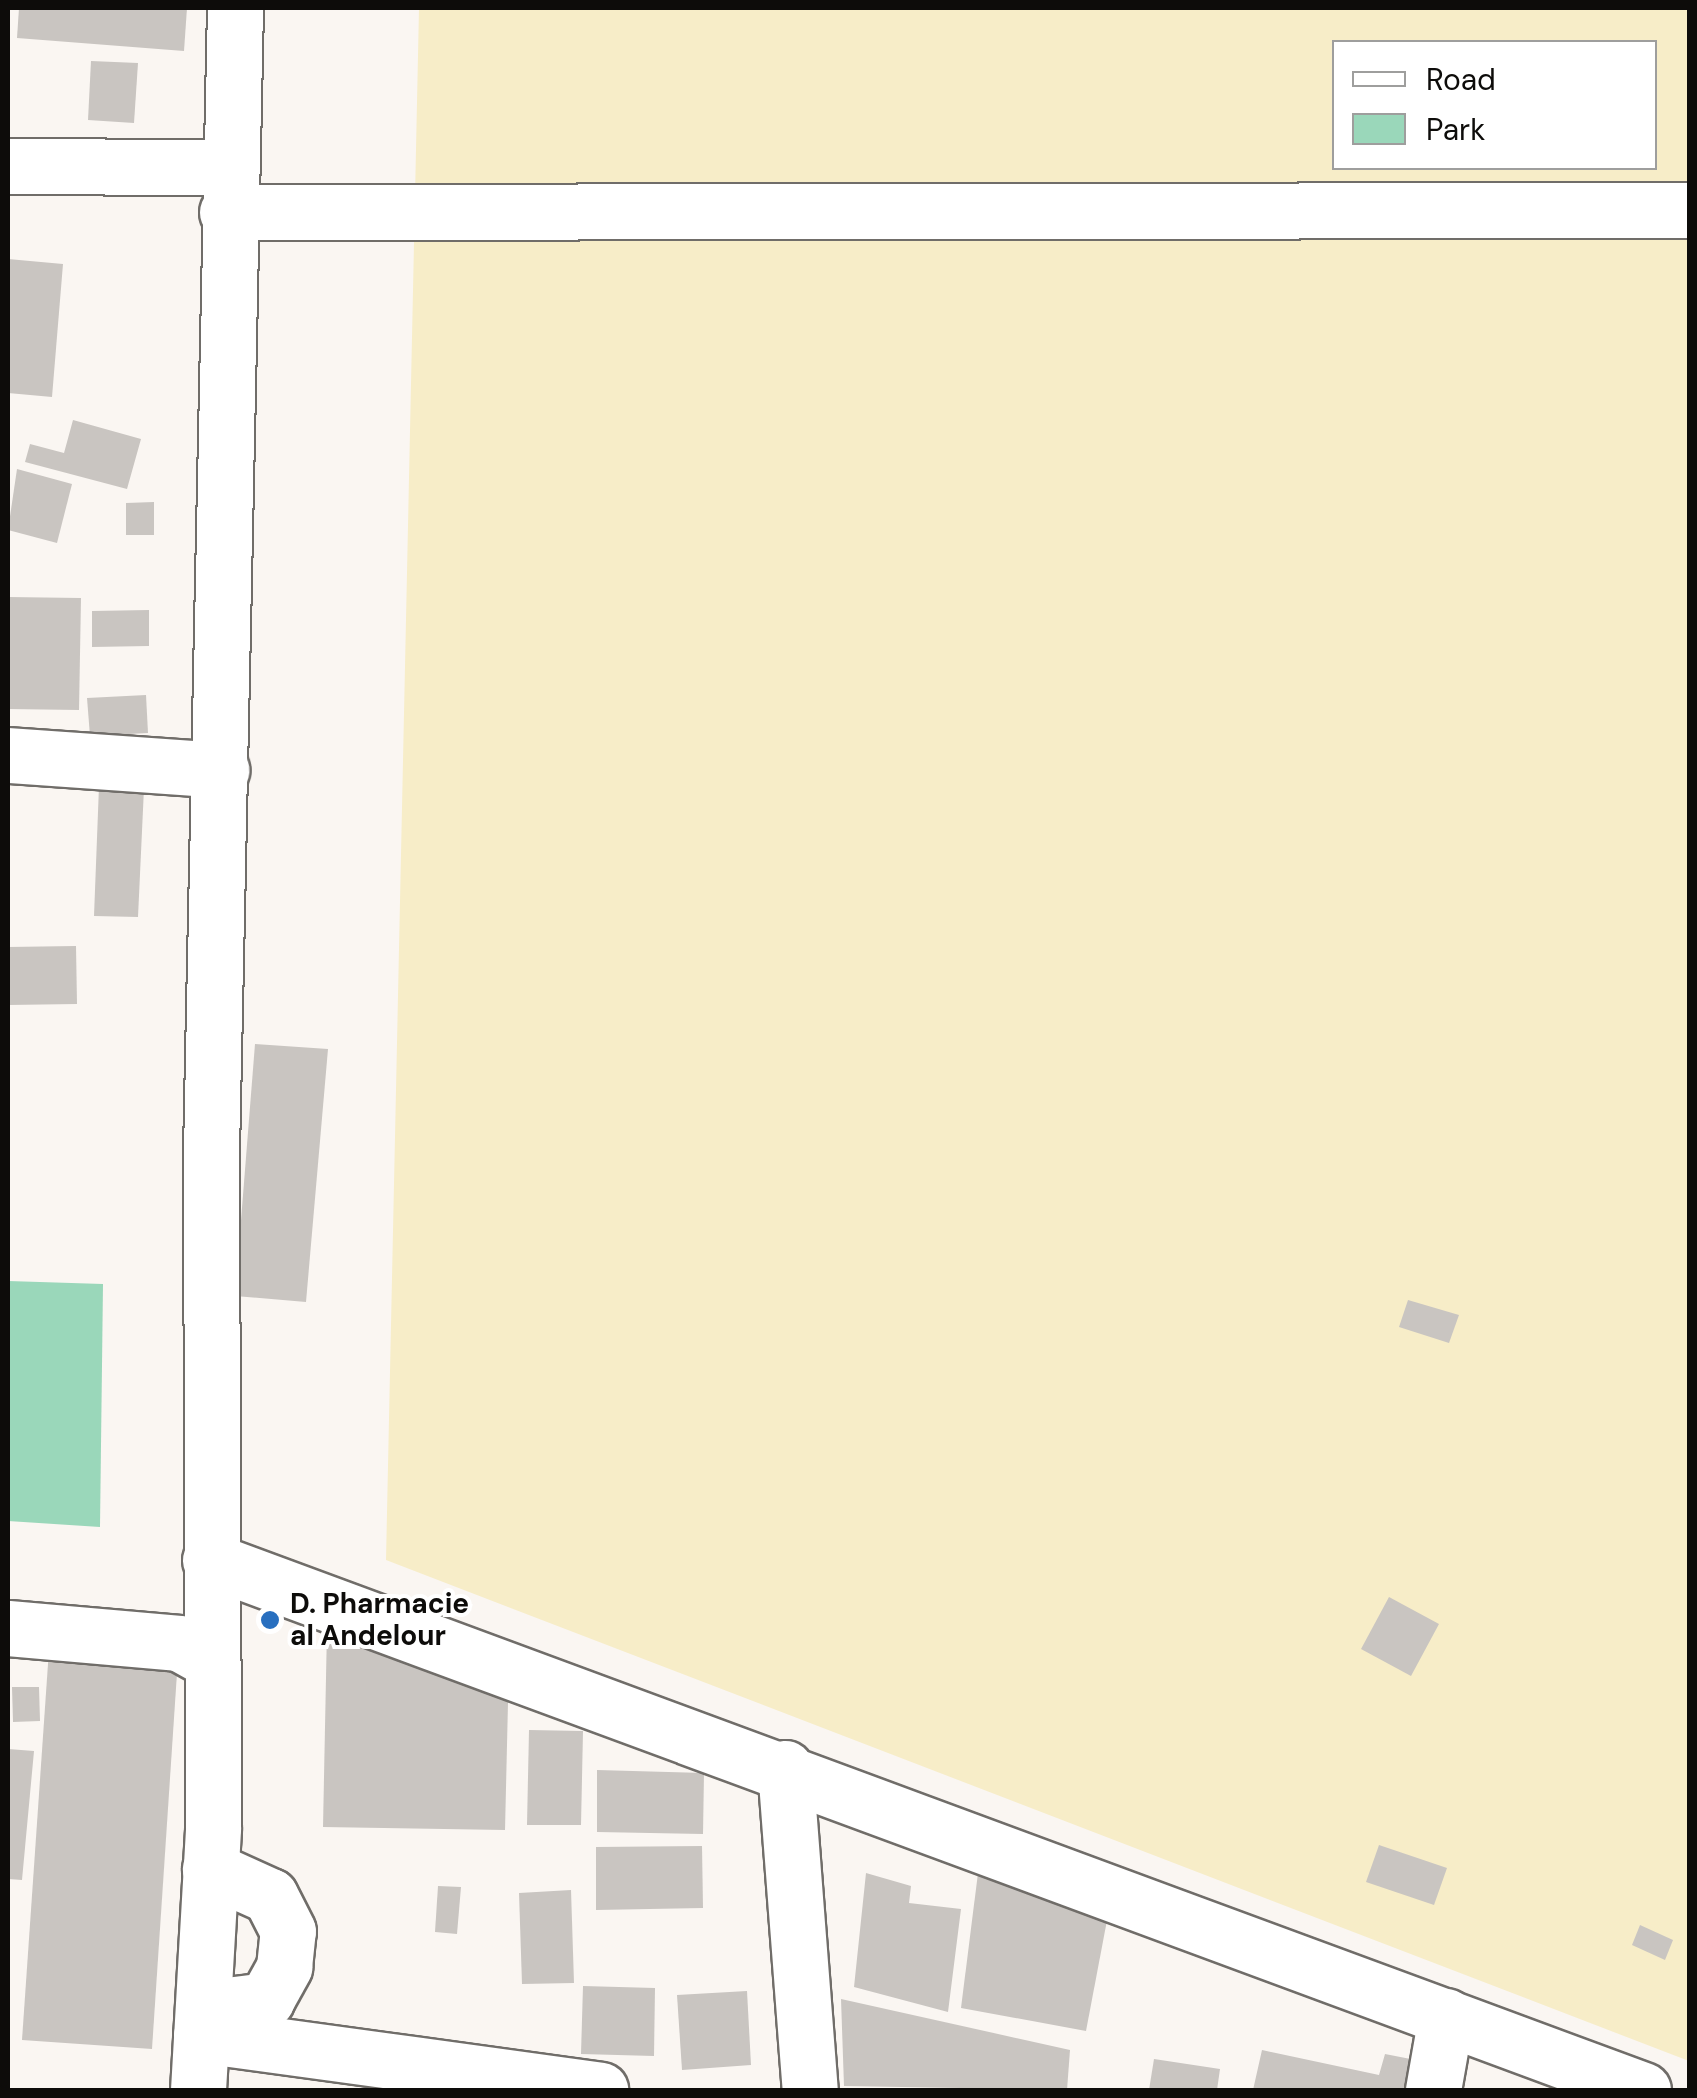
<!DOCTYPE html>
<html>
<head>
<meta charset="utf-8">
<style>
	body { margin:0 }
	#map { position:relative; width:1697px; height:2098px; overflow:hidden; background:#faf6f2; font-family:"DM Sans",sans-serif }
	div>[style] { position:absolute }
	.green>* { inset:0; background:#9ad7ba }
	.sand>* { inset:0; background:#f7edc8 }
	.building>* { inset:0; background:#c9c5c1 }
	.roads { filter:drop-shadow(2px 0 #706d69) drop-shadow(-2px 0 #706d69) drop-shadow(0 2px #706d69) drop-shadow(0 -2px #706d69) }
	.minor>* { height:55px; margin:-27.5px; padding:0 27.5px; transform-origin:27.5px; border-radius:27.5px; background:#fff }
	.dots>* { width:28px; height:28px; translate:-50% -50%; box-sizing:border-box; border:5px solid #fff; border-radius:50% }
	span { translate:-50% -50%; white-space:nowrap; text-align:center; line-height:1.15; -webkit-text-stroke:8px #fff; paint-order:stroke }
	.poi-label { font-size:28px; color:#0d0c0a; font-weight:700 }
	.left { translate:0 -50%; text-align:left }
	.frame { position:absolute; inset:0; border:10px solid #0d0c0a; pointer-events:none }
	.legend { position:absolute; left:1332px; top:40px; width:325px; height:130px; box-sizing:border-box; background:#fff; border:2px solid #9e9e9d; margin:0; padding:12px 18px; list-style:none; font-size:30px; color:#0d0c0a }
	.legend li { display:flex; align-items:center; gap:20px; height:50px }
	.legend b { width:50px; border:2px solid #9e9e9d }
</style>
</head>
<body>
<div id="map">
	<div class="green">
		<i style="clip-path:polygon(8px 1281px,103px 1284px,100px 1527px,8px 1521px)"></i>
	</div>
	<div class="sand">
		<i style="clip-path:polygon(evenodd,419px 8px,1689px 8px,1689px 2061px,386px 1560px,419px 8px,1334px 42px,1654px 42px,1654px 168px,1334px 168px,1334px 42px)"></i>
	</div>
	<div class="building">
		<i style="clip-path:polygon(19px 8px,187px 8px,184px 51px,17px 38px)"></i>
		<i style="clip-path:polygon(91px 61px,138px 63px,134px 123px,88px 120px)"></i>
		<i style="clip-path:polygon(8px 259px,63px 264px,52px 397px,8px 393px)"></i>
		<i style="clip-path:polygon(73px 420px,141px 439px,127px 489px,25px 462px,30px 444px,64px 453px)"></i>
		<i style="clip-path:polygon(17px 469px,72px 484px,57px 543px,8px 530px)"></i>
		<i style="clip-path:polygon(154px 502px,154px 535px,126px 535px,126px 503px)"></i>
		<i style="clip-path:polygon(8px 597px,81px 598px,79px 710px,8px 709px)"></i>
		<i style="clip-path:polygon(149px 610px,149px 646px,92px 647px,92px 611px)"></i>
		<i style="clip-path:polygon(146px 695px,148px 733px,90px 736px,87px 698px)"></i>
		<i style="clip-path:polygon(99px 786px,144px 788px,138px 917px,94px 916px)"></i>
		<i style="clip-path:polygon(76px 946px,77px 1004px,8px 1005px,8px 947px)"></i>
		<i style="clip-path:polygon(255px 1044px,328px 1049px,306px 1302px,235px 1296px)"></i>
		<i style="clip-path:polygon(1408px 1300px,1459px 1315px,1449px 1343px,1399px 1327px)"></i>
		<i style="clip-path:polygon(1389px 1597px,1439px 1624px,1411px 1676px,1361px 1649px)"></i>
		<i style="clip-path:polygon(327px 1628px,508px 1702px,505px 1830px,323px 1827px)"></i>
		<i style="clip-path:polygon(50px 1635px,179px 1643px,152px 2049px,22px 2040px)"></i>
		<i style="clip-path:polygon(12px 1687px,39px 1687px,40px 1721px,13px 1722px)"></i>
		<i style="clip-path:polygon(529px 1730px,583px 1731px,581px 1825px,527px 1825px)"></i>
		<i style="clip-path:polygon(8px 1749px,34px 1751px,22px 1880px,8px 1879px)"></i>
		<i style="clip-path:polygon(597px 1770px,704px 1773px,703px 1834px,597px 1832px)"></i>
		<i style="clip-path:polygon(1379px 1845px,1447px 1868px,1434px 1905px,1366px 1882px)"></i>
		<i style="clip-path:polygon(702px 1846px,703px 1908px,596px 1910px,596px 1847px)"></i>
		<i style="clip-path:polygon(979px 1865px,1108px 1915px,1086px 2031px,961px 2008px)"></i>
		<i style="clip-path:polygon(866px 1873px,911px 1886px,909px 1903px,961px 1909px,948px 2012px,854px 1987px)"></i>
		<i style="clip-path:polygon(438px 1886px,461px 1887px,457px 1934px,435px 1932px)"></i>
		<i style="clip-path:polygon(571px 1890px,574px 1983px,522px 1984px,519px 1893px)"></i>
		<i style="clip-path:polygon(1640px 1925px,1673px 1940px,1665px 1960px,1632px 1945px)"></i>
		<i style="clip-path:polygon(583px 1986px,655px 1988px,654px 2056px,581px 2054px)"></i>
		<i style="clip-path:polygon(747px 1991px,751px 2065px,682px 2070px,677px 1995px)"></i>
		<i style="clip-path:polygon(841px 1999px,1070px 2050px,1067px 2090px,844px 2086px)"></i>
		<i style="clip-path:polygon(1262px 2050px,1379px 2075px,1385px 2054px,1431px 2063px,1425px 2090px,1253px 2090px)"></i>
		<i style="clip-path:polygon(1154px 2059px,1220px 2069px,1217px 2090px,1149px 2090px)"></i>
	</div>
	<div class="roads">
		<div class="minor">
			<i style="left:8px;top:166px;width:221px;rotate:0.3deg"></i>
			<i style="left:227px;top:212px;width:1463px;rotate:-0.08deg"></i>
			<i style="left:8px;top:755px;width:214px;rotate:4deg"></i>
			<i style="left:210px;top:1560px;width:1528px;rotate:20.3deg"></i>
			<i style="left:8px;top:1628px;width:172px;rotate:5deg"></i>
			<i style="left:179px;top:1643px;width:35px;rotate:29deg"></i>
			<i style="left:785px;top:1768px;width:323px;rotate:85.6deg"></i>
			<i style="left:203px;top:2008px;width:64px;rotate:-7.2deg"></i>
			<i style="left:266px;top:2000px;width:38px;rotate:-61deg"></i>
			<i style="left:284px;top:1967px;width:36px;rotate:-84deg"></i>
			<i style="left:288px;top:1931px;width:39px;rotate:-117deg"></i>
			<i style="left:270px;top:1896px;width:66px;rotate:-155.8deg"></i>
			<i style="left:201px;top:2035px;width:403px;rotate:7.8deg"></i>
			<i style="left:198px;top:2090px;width:263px;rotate:-86.7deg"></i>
			<i style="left:213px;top:1827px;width:675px;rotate:-90.17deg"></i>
			<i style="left:211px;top:1152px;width:1144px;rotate:-88.8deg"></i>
			<i style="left:1433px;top:2090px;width:75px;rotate:-80deg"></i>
		</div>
	</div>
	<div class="dots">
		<i style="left:270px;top:1620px;background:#286fbf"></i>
	</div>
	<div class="poi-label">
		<span class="left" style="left:290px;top:1620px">D. Pharmacie<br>al Andelour</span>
	</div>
	<div class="frame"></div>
	<ul class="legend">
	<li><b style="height:12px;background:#fff"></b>Road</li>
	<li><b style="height:28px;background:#9ad7ba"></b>Park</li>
	</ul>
</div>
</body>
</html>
